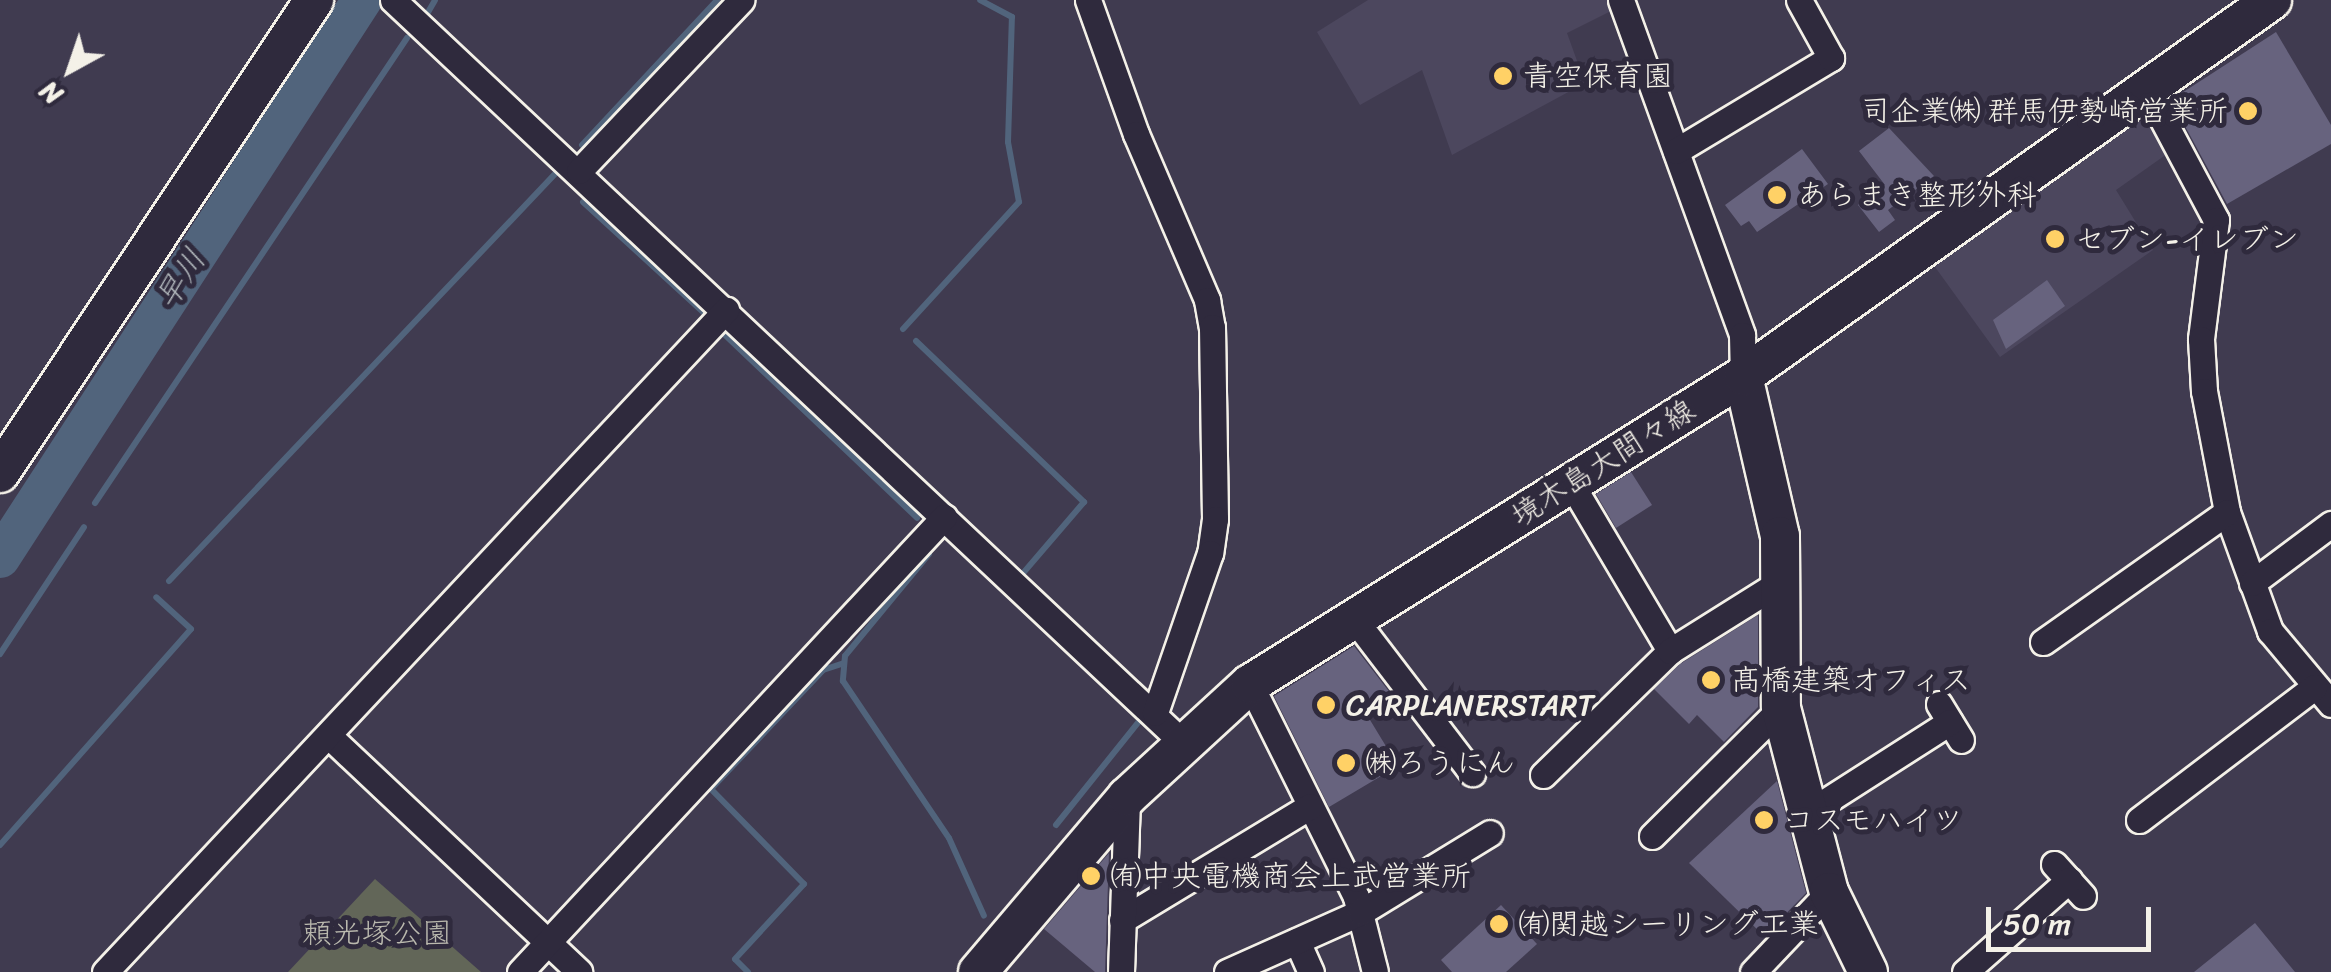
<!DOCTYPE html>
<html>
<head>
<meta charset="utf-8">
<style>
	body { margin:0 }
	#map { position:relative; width:2331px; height:972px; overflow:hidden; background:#403b50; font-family:Sriracha,"Klee One",sans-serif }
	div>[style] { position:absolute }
	.built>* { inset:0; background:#4c475e }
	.green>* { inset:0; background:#626658 }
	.stream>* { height:6px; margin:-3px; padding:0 3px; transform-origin:3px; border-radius:3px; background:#51647c }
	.river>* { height:40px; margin:-20px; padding:0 20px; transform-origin:20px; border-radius:20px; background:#51647c }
	.building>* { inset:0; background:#67637e }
	.roads { filter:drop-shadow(2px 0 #f4f1e8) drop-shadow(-2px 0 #f4f1e8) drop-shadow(0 2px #f4f1e8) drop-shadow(0 -2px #f4f1e8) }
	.street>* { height:25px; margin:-12.5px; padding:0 12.5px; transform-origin:12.5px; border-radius:12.5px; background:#2f2a3d }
	.secondary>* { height:38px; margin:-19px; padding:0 19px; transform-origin:19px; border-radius:19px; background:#2f2a3d }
	.dots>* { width:28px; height:28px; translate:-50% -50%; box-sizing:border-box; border:5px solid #2f2a3d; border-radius:50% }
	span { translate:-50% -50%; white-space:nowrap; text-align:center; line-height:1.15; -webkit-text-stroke:10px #2f2a3d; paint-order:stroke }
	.poi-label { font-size:30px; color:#f4f1e8 }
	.left { translate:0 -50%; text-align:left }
	.right { translate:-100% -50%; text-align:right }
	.street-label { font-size:30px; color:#f4f1e8 }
	.park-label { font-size:30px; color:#bab9ae }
	.water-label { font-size:32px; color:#b3b9bd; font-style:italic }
	.north { position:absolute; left:20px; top:20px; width:100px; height:100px; -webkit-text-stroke:8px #2f2a3d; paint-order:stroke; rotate:220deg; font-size:28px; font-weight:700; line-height:40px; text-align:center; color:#f4f1e8 }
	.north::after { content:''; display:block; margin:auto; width:35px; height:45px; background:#f4f1e8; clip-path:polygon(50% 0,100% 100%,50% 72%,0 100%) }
	.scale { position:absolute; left:1986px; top:907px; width:165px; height:45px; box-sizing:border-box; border:5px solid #f4f1e8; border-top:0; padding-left:12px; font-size:30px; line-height:35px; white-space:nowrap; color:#f4f1e8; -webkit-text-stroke:8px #2f2a3d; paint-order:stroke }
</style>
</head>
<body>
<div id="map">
	<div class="built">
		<i style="clip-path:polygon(1368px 0,1607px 0,1611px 11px,1567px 33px,1585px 83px,1452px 155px,1422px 70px,1360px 105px,1317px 32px)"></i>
		<i style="clip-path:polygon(2146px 107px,2174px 149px,2116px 190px,2153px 250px,2000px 357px,1930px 260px)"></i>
	</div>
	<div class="green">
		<i style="clip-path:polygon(375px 879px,481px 972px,288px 972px)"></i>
	</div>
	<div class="stream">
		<i style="left:427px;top:14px;width:16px;rotate:-60deg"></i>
		<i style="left:582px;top:145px;width:198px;rotate:-47deg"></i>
		<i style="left:583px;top:202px;width:164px;rotate:42.5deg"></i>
		<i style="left:903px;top:329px;width:172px;rotate:-47.6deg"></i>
		<i style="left:1019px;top:202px;width:61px;rotate:-100.4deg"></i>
		<i style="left:1008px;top:142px;width:125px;rotate:-88.2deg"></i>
		<i style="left:1012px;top:17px;width:36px;rotate:-152deg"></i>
		<i style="left:723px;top:333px;width:268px;rotate:43.6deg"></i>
		<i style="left:916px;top:341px;width:233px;rotate:43.8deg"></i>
		<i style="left:1084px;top:502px;width:92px;rotate:130.6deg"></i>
		<i style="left:95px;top:503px;width:560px;rotate:-56.14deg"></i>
		<i style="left:929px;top:554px;width:132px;rotate:129.5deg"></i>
		<i style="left:845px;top:656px;width:25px;rotate:95deg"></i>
		<i style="left:843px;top:681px;width:189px;rotate:56deg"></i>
		<i style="left:949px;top:838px;width:85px;rotate:65.8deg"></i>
		<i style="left:169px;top:581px;width:561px;rotate:-46.52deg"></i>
		<i style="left:0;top:654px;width:152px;rotate:-56.5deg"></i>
		<i style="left:1056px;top:825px;width:136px;rotate:-51.3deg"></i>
		<i style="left:0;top:845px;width:288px;rotate:-48.5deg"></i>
		<i style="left:191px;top:629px;width:47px;rotate:-137.6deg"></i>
		<i style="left:748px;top:972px;width:18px;rotate:-135deg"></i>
		<i style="left:735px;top:959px;width:102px;rotate:-47.4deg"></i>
		<i style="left:804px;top:884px;width:133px;rotate:-134.4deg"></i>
		<i style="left:711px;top:789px;width:163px;rotate:-46.7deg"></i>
		<i style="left:823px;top:670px;width:22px;rotate:-18deg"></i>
	</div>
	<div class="river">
		<i style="left:0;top:558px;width:665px;rotate:-57.03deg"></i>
	</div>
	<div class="building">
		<i style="clip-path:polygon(2276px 32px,2331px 125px,2331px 144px,2227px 204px,2171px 100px)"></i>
		<i style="clip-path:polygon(1889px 128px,1934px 176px,1888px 210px,1895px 220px,1879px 232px,1858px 205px,1885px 185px,1859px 151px)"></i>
		<i style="clip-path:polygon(1802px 149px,1828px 184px,1757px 232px,1749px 221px,1741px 226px,1725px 205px)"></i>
		<i style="clip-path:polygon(2047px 280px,2065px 306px,2006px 349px,1993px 320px)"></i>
		<i style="clip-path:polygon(1631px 472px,1652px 505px,1616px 528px,1596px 494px)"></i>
		<i style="clip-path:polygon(1758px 615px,1758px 707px,1724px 742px,1697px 715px,1689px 724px,1654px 689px,1680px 664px)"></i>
		<i style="clip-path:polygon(1354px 646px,1394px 698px,1367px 715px,1398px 766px,1329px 807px,1274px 696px)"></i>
		<i style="clip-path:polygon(1777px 781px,1806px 893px,1764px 936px,1689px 863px)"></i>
		<i style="clip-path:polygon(1109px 853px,1105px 972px,1095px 972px,1044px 929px)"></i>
		<i style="clip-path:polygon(1501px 905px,1537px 944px,1506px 972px,1452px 972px,1441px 960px)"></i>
		<i style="clip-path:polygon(2255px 923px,2295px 972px,2194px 972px)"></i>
	</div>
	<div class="roads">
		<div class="street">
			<i style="left:393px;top:0;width:1082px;rotate:43.24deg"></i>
			<i style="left:1088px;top:0;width:142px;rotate:70.3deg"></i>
			<i style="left:1136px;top:134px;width:181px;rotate:66.8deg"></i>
			<i style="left:1207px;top:300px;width:27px;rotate:80deg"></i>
			<i style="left:1212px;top:327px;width:192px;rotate:89.1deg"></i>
			<i style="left:1215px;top:519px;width:34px;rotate:98deg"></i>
			<i style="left:1210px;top:553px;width:169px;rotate:109deg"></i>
			<i style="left:1621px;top:0;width:356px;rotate:70.1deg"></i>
			<i style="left:1742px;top:335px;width:41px;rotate:88.6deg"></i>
			<i style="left:2147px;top:90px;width:147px;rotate:62deg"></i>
			<i style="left:2216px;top:220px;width:120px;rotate:97.2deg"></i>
			<i style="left:2201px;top:339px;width:52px;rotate:86.7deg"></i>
			<i style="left:2204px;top:391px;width:123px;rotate:79.2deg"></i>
			<i style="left:2227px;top:512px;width:127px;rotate:70.1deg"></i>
			<i style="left:2270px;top:631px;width:95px;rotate:50.1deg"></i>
			<i style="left:1676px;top:151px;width:181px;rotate:-31deg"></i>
			<i style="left:1831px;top:58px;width:66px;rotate:-118.9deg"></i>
			<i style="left:579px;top:171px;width:236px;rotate:-46.5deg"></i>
			<i style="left:1572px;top:485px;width:193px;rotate:59.4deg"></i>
			<i style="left:2252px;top:583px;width:99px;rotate:-36.8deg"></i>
			<i style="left:1352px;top:616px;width:198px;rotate:52.6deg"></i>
			<i style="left:2043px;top:642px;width:225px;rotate:-35.2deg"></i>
			<i style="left:1250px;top:684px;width:238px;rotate:63.5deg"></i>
			<i style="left:1356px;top:897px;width:77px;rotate:75.8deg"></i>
			<i style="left:1939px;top:704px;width:42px;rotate:58.6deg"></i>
			<i style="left:329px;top:736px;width:344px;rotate:43.3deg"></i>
			<i style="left:1543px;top:775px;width:177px;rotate:-44.3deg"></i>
			<i style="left:1670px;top:651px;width:126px;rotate:-32.1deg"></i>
			<i style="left:1809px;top:812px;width:167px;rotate:-32.6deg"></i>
			<i style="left:2139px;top:820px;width:220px;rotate:-37.2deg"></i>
			<i style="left:1652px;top:836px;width:182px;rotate:-44.8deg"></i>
			<i style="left:2054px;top:864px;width:43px;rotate:47.8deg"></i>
			<i style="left:1122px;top:920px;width:220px;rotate:-31.2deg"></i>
			<i style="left:1297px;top:941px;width:34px;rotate:66deg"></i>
			<i style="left:105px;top:972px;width:908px;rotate:-46.83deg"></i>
			<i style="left:520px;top:972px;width:622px;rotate:-47.02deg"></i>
			<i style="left:1121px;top:972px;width:175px;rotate:-88deg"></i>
			<i style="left:1227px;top:972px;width:147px;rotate:-24.1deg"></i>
			<i style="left:1361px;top:912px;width:151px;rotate:-31.5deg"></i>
			<i style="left:1753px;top:972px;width:110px;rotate:-46.5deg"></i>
			<i style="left:1965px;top:972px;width:139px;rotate:-41.5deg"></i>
		</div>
		<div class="secondary">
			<i style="left:1743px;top:376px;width:164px;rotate:77deg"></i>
			<i style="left:1780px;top:536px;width:172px;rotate:89.7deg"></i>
			<i style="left:1781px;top:708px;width:190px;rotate:75.4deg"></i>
			<i style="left:1829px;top:892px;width:89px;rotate:64deg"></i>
			<i style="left:0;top:473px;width:568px;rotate:-56.42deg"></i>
			<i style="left:978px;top:972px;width:230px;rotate:-49.6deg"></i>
			<i style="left:1127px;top:797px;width:167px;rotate:-42.6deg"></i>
			<i style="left:1250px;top:684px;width:581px;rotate:-31.99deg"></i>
			<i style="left:1743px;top:376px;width:649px;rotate:-35.4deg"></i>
		</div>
	</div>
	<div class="dots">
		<i style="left:1503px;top:76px;background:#ffd166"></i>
		<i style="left:2248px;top:111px;background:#ffd166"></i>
		<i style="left:1777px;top:195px;background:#ffd166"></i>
		<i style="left:2055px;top:239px;background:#ffd166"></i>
		<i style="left:1711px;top:680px;background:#ffd166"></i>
		<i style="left:1326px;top:705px;background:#ffd166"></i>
		<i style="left:1346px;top:763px;background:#ffd166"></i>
		<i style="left:1764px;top:820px;background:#ffd166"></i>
		<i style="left:1091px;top:876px;background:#ffd166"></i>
		<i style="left:1499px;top:924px;background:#ffd166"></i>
	</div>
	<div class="poi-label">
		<span class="left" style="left:1523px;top:76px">青空保育園</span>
		<span class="right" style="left:2228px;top:111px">司企業㈱ 群馬伊勢崎営業所</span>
		<span class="left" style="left:1797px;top:195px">あらまき整形外科</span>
		<span class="left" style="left:2075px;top:239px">セブン-イレブン</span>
		<span class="left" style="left:1731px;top:680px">髙橋建築オフィス</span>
		<span class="left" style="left:1346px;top:705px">CARPLANERSTART</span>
		<span class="left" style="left:1366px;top:763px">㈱ろうにん</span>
		<span class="left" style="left:1784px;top:820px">コスモハイツ</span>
		<span class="left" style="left:1111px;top:876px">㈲中央電機商会上武営業所</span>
		<span class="left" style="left:1519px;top:924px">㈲関越シーリング工業</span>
	</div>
	<div class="street-label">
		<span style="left:1603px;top:463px;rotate:-32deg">境木島大間々線</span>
	</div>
	<div class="park-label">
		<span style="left:377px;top:933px">頼光塚公園</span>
	</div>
	<div class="water-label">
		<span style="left:181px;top:279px;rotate:-57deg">早川</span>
	</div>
	<div class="north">N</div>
	<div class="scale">50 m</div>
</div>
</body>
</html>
